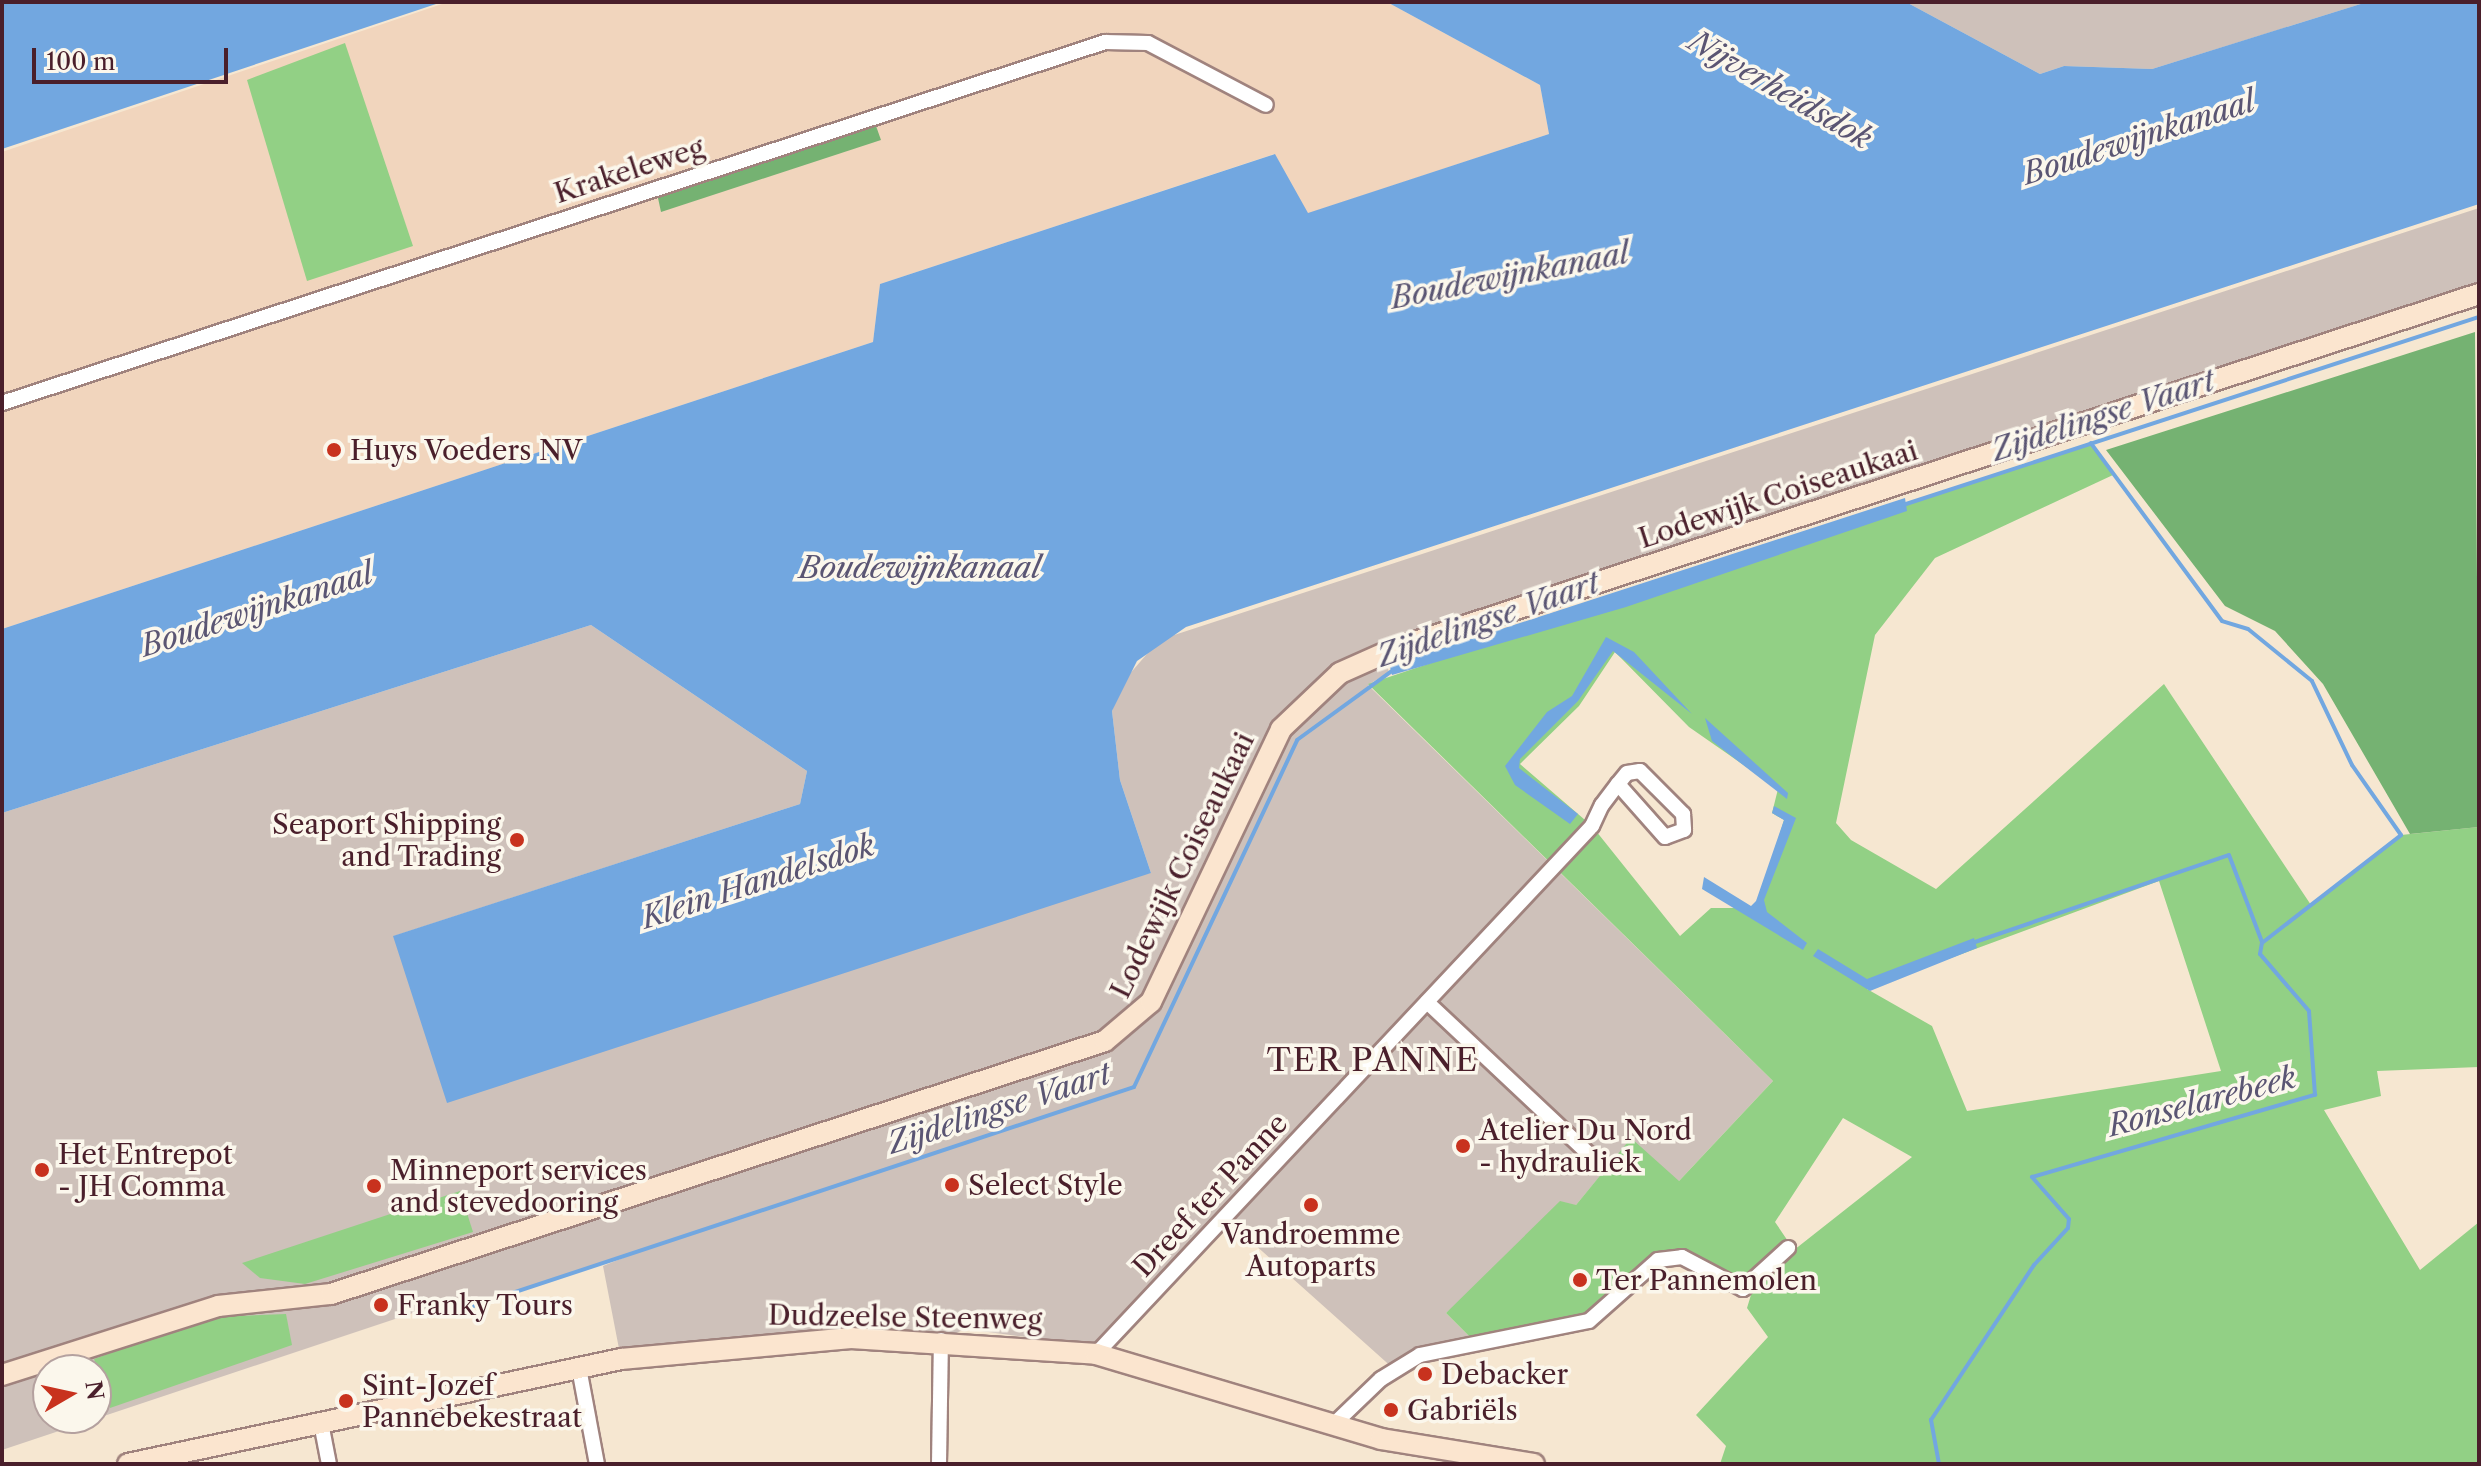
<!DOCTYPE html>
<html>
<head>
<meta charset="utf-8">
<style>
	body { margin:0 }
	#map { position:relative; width:2481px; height:1466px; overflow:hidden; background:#f6e7d1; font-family:"Libre Caslon Text",serif }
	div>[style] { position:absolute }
	.built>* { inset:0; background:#f1d5bd }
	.industrial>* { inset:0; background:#cec1ba }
	.green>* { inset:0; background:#92d085 }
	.forest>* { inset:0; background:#75b272 }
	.water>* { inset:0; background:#72a7e0 }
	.stream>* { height:4px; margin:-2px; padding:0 2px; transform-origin:2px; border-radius:2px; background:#72a7e0 }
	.roads { filter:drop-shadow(2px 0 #a0837e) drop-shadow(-2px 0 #a0837e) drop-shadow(0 2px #a0837e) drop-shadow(0 -2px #a0837e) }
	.street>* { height:14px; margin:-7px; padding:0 7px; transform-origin:7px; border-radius:7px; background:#fff }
	.secondary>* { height:20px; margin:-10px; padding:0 10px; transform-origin:10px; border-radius:10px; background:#fbe5cf }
	.dots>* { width:22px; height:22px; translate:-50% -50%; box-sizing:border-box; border:4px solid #fbf7ec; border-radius:50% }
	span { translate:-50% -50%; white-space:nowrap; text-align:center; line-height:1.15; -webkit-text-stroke:7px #fbf7ec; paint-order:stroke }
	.street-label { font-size:28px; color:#4a1f2b }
	.poi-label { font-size:28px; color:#4a1f2b }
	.left { translate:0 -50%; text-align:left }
	.right { translate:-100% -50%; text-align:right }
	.water-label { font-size:30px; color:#5a5573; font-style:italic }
	.quarter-label { font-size:32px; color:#4a1f2b; letter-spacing:2px }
	.frame { position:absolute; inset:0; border:4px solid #4a1f2b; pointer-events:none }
	.north { position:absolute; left:32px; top:1354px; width:80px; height:80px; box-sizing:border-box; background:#fbf7ec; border:2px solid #b4a19f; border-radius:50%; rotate:81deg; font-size:22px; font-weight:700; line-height:32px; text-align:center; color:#4a1f2b }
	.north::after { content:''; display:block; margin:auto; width:28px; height:36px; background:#c8321e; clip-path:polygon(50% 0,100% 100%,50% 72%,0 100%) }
	.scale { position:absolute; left:32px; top:48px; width:196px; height:36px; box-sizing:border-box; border:4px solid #4a1f2b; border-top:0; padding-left:10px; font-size:24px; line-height:28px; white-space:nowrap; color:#4a1f2b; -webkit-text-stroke:6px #fbf7ec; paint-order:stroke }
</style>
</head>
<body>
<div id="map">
	<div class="built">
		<i style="clip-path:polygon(448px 2px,1387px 2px,1540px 85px,1549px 134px,1307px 214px,1274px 154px,880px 284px,873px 342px,2px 629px,2px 152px)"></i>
	</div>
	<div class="industrial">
		<i style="clip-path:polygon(1906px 2px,2364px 2px,2364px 3px,2152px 69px,2064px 66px,2040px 74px)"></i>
		<i style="clip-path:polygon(evenodd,2479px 208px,2479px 304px,1386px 663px,1389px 672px,1368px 685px,1773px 1081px,1678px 1182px,1631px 1139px,1576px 1205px,1446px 1313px,1474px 1341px,1395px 1370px,1225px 1218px,1103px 1347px,965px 1329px,941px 1340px,621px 1359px,603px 1266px,638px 1252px,455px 1312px,452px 1300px,2px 1450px,2px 813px,591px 625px,807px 771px,800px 804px,394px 936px,1151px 873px,1120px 780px,1112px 711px,1121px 684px,1159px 640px,2479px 208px,48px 1370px,96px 1370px,96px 1418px,48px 1418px,48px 1370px)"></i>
	</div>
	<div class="green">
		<i style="clip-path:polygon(345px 43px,413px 246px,307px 281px,247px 80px)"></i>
		<i style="clip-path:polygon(evenodd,2091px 443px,2113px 475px,1935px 558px,1875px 635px,1836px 823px,1851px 840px,1936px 889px,2164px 684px,2311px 905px,2401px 835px,2479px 827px,2479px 1067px,2377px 1071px,2381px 1096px,2324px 1110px,2420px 1270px,2479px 1222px,2479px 1464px,1720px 1464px,1726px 1446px,1696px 1415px,1768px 1337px,1747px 1308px,1754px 1285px,1667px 1257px,1601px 1314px,1474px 1341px,1446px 1313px,1560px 1201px,1576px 1205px,1631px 1138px,1679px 1181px,1773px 1081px,1368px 684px,2091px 443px,1615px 652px,1689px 727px,1778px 789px,1772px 813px,1784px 820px,1757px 908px,1711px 908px,1680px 936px,1592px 826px,1520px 764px,1579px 706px,1615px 652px,2091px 443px,2159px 881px,2221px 1071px,1967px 1111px,1932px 1026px,1867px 989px,2159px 881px,2091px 443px,1843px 1118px,1912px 1157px,1794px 1250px,1775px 1222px,1843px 1118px)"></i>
		<i style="clip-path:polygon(460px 1191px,473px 1232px,305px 1284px,260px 1278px,242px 1263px)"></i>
		<i style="clip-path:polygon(286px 1314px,292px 1345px,110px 1408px,94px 1359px,211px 1317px)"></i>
	</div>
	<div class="forest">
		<i style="clip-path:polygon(876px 126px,881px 140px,661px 212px,658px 198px)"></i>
		<i style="clip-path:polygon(2475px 332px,2479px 827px,2410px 834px,2323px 684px,2275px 631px,2225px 606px,2106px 450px)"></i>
	</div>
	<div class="water">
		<i style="clip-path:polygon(2px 2px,442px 2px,2px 149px)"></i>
		<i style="clip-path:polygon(1387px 2px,1906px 2px,2040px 74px,2064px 66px,2152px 69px,2367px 2px,2479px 2px,2479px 204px,1186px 627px,1137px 661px,1112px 711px,1120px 780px,1151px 873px,447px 1103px,393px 936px,800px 804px,807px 771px,591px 625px,2px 813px,2px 629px,873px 342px,880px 284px,1275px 154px,1308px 213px,1549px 134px,1540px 85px)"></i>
		<i style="clip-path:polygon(1905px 498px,1907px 511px,1626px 607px,1392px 675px,1390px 667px,1403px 661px)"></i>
		<i style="clip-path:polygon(1606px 637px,1634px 652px,1692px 714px,1613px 651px,1578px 701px,1520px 759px,1519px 768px,1578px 814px,1570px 824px,1515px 785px,1505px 766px,1547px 712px,1572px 696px)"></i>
		<i style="clip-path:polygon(1705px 718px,1788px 793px,1787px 799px,1712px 741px)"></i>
		<i style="clip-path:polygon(1774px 806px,1796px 818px,1764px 900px,1767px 912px,1807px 943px,1803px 950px,1702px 889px,1704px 877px,1751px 906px,1756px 901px,1784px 820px,1772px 813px)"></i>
		<i style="clip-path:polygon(1974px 938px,1977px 948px,1870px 991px,1813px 956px,1818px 949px,1867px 979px)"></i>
	</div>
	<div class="stream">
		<i style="left:1903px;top:505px;width:606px;rotate:-18.08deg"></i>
		<i style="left:1975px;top:942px;width:268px;rotate:-18.9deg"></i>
		<i style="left:2229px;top:855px;width:93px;rotate:69.2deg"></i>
		<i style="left:455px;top:1312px;width:715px;rotate:-18.33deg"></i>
		<i style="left:1134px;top:1087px;width:383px;rotate:-64.8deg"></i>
		<i style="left:1297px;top:740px;width:117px;rotate:-36deg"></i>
		<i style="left:1939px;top:1464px;width:45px;rotate:-100.3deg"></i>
		<i style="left:1931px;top:1420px;width:186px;rotate:-56.4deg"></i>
		<i style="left:2034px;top:1265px;width:50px;rotate:-47.4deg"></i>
		<i style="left:2068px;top:1228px;width:9px;rotate:-84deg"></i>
		<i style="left:2069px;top:1219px;width:56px;rotate:-131.4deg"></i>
		<i style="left:2032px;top:1177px;width:295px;rotate:-16.2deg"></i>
		<i style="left:2315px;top:1095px;width:84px;rotate:-94.1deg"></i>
		<i style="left:2309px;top:1011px;width:75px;rotate:-130.7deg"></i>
		<i style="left:2260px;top:954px;width:11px;rotate:-80deg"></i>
		<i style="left:2262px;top:943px;width:176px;rotate:-37.8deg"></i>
		<i style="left:2401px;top:835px;width:85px;rotate:-125deg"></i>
		<i style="left:2352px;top:765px;width:93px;rotate:-115.5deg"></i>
		<i style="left:2312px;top:681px;width:82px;rotate:-140.9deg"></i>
		<i style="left:2248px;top:629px;width:27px;rotate:-163deg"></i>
		<i style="left:2222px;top:621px;width:221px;rotate:-126.4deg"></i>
	</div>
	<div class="roads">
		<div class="street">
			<i style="left:2px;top:403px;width:1161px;rotate:-18.12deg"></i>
			<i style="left:1105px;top:42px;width:43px;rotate:1.3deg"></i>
			<i style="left:1148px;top:43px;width:133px;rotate:27.7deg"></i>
			<i style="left:1427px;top:1002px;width:224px;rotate:43.2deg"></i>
			<i style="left:1096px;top:1354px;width:724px;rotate:-46.79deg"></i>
			<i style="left:1592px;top:826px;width:23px;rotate:-65deg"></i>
			<i style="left:1602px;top:805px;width:26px;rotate:-53deg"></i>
			<i style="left:1618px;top:784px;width:14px;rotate:-51deg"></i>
			<i style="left:1627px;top:773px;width:13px;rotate:-9deg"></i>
			<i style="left:1640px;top:771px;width:61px;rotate:45deg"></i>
			<i style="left:1683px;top:814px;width:16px;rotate:86deg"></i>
			<i style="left:1684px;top:830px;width:20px;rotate:160deg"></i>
			<i style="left:1665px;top:837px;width:71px;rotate:-131.6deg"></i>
			<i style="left:579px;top:1368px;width:98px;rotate:79.4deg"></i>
			<i style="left:321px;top:1423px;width:42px;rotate:79deg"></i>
			<i style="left:1333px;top:1425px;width:66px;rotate:-43.8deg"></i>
			<i style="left:1381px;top:1379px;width:46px;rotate:-31.6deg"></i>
			<i style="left:1420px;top:1355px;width:172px;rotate:-11.4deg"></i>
			<i style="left:1589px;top:1321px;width:92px;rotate:-41.5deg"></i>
			<i style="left:1658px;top:1260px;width:24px;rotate:-7deg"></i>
			<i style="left:1682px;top:1257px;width:69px;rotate:27.7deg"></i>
			<i style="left:1743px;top:1289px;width:61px;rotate:-42.3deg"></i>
			<i style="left:939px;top:1464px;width:124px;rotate:-89.1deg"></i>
		</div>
		<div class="secondary">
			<i style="left:2px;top:1375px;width:227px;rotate:-17.7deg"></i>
			<i style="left:218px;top:1306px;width:114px;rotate:-6.1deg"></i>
			<i style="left:331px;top:1294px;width:814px;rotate:-18.1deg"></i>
			<i style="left:1105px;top:1041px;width:60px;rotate:-40.3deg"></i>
			<i style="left:1151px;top:1002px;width:302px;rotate:-64.5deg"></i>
			<i style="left:1281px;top:729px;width:81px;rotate:-43.5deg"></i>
			<i style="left:1340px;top:673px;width:59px;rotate:-24deg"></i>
			<i style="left:1394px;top:649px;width:1142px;rotate:-18.12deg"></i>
			<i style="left:128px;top:1464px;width:504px;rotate:-12.02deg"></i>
			<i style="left:621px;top:1359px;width:231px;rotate:-5.2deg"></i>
			<i style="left:851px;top:1338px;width:246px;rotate:3.7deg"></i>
			<i style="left:1096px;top:1354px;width:297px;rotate:16.6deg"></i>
			<i style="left:1381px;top:1439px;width:155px;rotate:9.3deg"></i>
		</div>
	</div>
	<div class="dots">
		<i style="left:334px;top:450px;background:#c8321e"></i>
		<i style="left:517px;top:840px;background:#c8321e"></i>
		<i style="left:1463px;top:1146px;background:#c8321e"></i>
		<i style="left:42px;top:1170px;background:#c8321e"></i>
		<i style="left:952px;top:1185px;background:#c8321e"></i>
		<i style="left:374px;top:1186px;background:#c8321e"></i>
		<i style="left:1311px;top:1205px;background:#c8321e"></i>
		<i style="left:1580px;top:1280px;background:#c8321e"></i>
		<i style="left:381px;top:1305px;background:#c8321e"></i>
		<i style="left:1425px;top:1374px;background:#c8321e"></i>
		<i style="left:346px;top:1401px;background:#c8321e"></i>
		<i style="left:1391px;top:1410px;background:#c8321e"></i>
	</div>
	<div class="street-label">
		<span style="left:629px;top:170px;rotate:-18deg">Krakeleweg</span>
		<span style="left:1778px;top:494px;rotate:-18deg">Lodewijk Coiseaukaai</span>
		<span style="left:1182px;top:865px;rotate:-64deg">Lodewijk Coiseaukaai</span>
		<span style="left:1210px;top:1195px;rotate:-47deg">Dreef ter Panne</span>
		<span style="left:905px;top:1317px;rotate:1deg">Dudzeelse Steenweg</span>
	</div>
	<div class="poi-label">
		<span class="left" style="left:350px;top:450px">Huys Voeders NV</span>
		<span class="right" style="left:501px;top:840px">Seaport Shipping<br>and Trading</span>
		<span class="left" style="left:1479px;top:1146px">Atelier Du Nord<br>- hydrauliek</span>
		<span class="left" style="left:58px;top:1170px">Het Entrepot<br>- JH Comma</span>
		<span class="left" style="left:390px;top:1186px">Minneport services<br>and stevedooring</span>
		<span class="left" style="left:968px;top:1185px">Select Style</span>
		<span style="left:1311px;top:1250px">Vandroemme<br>Autoparts</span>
		<span class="left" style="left:1596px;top:1280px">Ter Pannemolen</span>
		<span class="left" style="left:397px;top:1305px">Franky Tours</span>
		<span class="left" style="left:1441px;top:1374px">Debacker</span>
		<span class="left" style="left:362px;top:1401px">Sint-Jozef<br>Pannebekestraat</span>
		<span class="left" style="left:1407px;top:1410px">Gabriëls</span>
	</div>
	<div class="water-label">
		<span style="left:1780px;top:90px;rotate:30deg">Nijverheidsdok</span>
		<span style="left:2139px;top:138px;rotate:-18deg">Boudewijnkanaal</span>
		<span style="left:1510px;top:276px;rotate:-11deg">Boudewijnkanaal</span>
		<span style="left:2103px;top:416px;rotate:-18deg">Zijdelingse Vaart</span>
		<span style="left:920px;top:568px">Boudewijnkanaal</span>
		<span style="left:257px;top:610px;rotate:-18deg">Boudewijnkanaal</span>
		<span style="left:1488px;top:620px;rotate:-19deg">Zijdelingse Vaart</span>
		<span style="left:758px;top:882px;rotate:-18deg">Klein Handelsdok</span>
		<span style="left:2202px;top:1102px;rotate:-15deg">Ronselarebeek</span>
		<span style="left:999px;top:1109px;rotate:-18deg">Zijdelingse Vaart</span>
	</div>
	<div class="quarter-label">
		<span style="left:1373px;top:1060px">TER PANNE</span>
	</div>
	<div class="frame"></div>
	<div class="north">N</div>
	<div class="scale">100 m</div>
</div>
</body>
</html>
